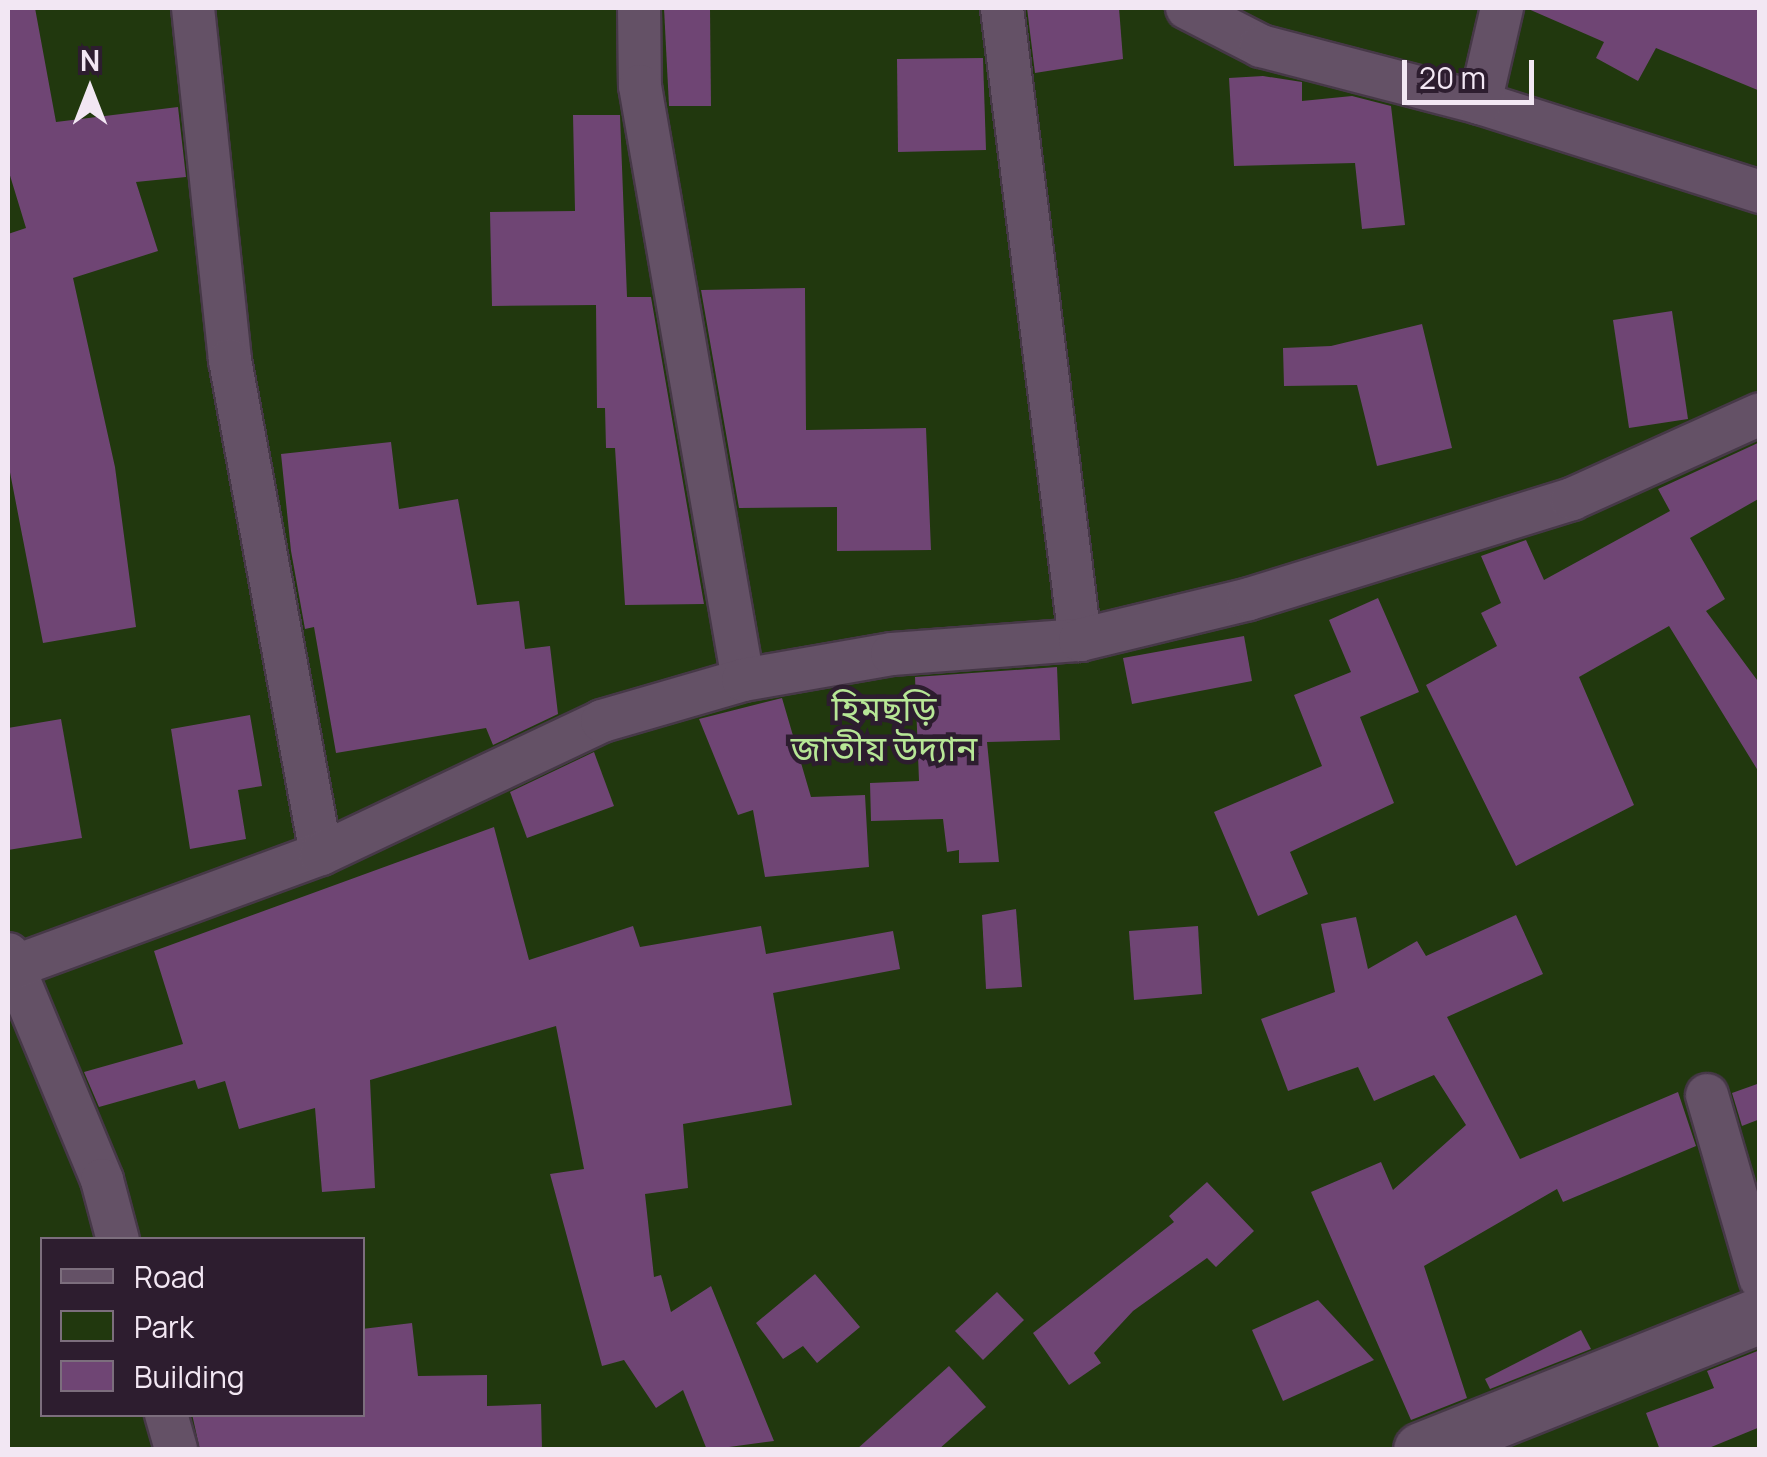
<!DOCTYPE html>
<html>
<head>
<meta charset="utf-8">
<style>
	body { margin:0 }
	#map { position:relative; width:1767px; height:1457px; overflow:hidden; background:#2d1d2f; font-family:Manrope,"Noto Sans Bengali",sans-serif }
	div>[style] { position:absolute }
	.green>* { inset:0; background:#21380e }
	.building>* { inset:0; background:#6f4574 }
	.roads { filter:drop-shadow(2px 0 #463847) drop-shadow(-2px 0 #463847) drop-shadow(0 2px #463847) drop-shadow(0 -2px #463847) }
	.minor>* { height:42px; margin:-21px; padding:0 21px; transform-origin:21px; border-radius:21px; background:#645166 }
	.tertiary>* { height:55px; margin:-27.5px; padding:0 27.5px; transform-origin:27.5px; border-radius:27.5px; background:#645166 }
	span { translate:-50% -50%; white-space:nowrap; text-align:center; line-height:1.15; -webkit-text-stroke:9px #2d1d2f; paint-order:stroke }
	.park-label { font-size:35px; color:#b7e796 }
	.frame { position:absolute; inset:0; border:10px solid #f2e7f3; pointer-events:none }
	.legend { position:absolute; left:40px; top:1237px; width:325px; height:180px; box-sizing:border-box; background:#2d1d2f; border:2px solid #7c6e7d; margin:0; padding:12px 18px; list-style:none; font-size:30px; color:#f2e7f3 }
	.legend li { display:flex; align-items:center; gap:20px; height:50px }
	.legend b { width:50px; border:2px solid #7c6e7d }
	.north { position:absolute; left:40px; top:40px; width:100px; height:100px; -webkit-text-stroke:8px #2d1d2f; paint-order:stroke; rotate:0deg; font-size:28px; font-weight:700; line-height:40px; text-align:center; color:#f2e7f3 }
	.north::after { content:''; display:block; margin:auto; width:35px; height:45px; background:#f2e7f3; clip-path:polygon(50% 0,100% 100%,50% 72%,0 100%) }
	.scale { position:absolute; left:1402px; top:60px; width:132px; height:45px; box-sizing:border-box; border:5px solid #f2e7f3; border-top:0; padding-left:12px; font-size:30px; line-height:35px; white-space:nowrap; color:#f2e7f3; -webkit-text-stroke:8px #2d1d2f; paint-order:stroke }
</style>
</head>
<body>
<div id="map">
	<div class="green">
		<i style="clip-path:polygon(evenodd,8px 8px,1759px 8px,1759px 1449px,8px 1450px,8px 8px,42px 1240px,362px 1240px,362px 1414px,42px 1414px,42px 1240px)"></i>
	</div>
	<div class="building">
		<i style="clip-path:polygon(8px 8px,35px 8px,56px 122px,178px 107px,186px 177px,136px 182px,158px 251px,73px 278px,115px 467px,136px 627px,43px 643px,8px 462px,8px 234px,26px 228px,8px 169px)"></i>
		<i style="clip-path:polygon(664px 8px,710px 8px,711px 106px,669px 106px)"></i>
		<i style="clip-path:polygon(1027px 8px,1119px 8px,1123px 59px,1035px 73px)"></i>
		<i style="clip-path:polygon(1526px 8px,1760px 8px,1760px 91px,1656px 48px,1638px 81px,1596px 58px,1604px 42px)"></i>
		<i style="clip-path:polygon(983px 58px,986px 150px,898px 152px,897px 59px)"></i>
		<i style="clip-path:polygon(1263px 76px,1302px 82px,1302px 101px,1352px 96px,1391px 106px,1405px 225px,1362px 229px,1355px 163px,1234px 166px,1229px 78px)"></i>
		<i style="clip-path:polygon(573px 115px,620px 115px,627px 297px,651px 297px,704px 604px,625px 605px,615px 448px,606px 448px,605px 408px,597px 408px,596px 305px,492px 306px,490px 212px,575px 211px)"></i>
		<i style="clip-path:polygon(805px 288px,806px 430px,926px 428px,931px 550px,837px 551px,837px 507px,739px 508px,701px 290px)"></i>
		<i style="clip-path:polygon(1672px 311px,1688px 419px,1629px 428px,1613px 320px)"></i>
		<i style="clip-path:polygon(1422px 324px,1452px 448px,1377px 466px,1357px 385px,1284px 386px,1283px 348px,1331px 346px)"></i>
		<i style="clip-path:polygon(391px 442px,399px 509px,458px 499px,477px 605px,519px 601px,525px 649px,550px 646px,558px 714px,493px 745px,486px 728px,336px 753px,314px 627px,305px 629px,291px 551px,281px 454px)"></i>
		<i style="clip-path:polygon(1760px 442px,1760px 498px,1690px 538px,1725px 599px,1706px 611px,1760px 684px,1760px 774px,1669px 626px,1579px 677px,1634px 805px,1516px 866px,1426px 685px,1497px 646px,1481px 613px,1501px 603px,1481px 556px,1526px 540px,1544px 580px,1670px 511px,1658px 489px)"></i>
		<i style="clip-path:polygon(1378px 598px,1419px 692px,1360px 717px,1394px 803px,1290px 852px,1308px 894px,1258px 916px,1214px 812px,1322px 766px,1294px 695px,1351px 672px,1329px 620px)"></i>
		<i style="clip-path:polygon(1244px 636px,1252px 681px,1132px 704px,1123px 658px)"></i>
		<i style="clip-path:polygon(1057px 667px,1060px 740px,987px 742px,999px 862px,959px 863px,959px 850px,947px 852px,943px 819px,871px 821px,870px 783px,919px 781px,915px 677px)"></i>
		<i style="clip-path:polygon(782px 698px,811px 797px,865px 795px,869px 867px,765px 877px,753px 810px,738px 815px,699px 719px)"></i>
		<i style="clip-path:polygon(250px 715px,262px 786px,238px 790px,246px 839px,190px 849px,171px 729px)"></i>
		<i style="clip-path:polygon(61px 719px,82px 838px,8px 850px,8px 728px)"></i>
		<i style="clip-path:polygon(594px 752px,614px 806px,527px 838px,510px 792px)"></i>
		<i style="clip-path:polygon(494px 827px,529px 960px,633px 926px,640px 947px,761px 926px,766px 954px,893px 931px,900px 969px,773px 993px,792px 1105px,683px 1124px,688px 1188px,645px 1194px,654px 1277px,661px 1275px,671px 1312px,711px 1286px,774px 1441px,707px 1450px,683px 1390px,656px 1408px,624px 1360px,602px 1366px,550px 1174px,584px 1169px,556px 1026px,370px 1080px,375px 1188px,322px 1192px,315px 1108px,239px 1129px,225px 1081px,198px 1089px,195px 1080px,99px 1107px,84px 1072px,183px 1044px,154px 951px)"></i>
		<i style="clip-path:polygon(1016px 909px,1022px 987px,986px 989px,982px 915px)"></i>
		<i style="clip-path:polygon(1516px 915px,1543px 974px,1447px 1017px,1520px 1159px,1678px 1092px,1696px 1146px,1563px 1202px,1557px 1189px,1424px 1266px,1467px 1398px,1411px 1420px,1311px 1192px,1381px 1162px,1393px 1190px,1466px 1125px,1434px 1075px,1374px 1101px,1358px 1067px,1288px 1091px,1261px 1019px,1335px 992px,1321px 924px,1356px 917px,1368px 969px,1417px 941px,1426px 956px)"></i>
		<i style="clip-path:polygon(1198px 926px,1202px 994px,1134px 1000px,1129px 931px)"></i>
		<i style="clip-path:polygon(1760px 1083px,1760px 1119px,1742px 1126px,1732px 1093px)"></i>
		<i style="clip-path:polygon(1207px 1182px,1254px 1231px,1216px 1267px,1207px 1258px,1133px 1311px,1094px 1353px,1101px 1363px,1069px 1385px,1033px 1333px,1174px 1222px,1169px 1216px)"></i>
		<i style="clip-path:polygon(815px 1274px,860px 1327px,817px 1363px,803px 1346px,783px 1359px,756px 1323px)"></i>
		<i style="clip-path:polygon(997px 1292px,1024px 1320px,983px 1360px,955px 1331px)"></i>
		<i style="clip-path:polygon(1318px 1300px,1374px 1360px,1283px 1401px,1252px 1330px)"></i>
		<i style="clip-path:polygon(412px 1323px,418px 1376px,487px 1375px,487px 1406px,541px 1404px,542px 1450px,200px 1450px,192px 1414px,362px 1414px,362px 1329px)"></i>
		<i style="clip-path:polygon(1581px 1330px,1591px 1349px,1490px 1389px,1485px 1379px)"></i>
		<i style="clip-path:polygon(1760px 1350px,1760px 1427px,1704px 1450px,1660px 1450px,1646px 1413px,1714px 1388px,1707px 1371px)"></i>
		<i style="clip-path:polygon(949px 1366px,986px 1407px,938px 1450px,856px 1450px)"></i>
	</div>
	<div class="roads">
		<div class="minor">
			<i style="left:193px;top:8px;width:354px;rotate:84deg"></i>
			<i style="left:230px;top:360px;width:502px;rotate:79.56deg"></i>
			<i style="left:639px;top:8px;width:78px;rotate:89.3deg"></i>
			<i style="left:640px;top:86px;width:603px;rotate:80.16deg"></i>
			<i style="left:1002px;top:8px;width:637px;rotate:82.96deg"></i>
			<i style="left:1187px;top:8px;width:83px;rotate:27.2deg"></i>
			<i style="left:1261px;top:46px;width:226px;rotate:14.6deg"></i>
			<i style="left:1480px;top:103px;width:294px;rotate:17.6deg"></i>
			<i style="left:1480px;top:103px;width:98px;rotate:-77deg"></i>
			<i style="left:8px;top:954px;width:245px;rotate:67.4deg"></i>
			<i style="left:102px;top:1180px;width:62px;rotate:75.1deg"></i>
			<i style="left:8px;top:969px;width:333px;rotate:-20.2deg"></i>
			<i style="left:321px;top:854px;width:311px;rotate:-25.3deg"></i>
			<i style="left:602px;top:721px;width:147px;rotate:-16.2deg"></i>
			<i style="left:743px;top:680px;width:151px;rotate:-9.9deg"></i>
			<i style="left:892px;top:654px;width:189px;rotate:-4.3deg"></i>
			<i style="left:1080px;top:640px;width:174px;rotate:-13.6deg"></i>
			<i style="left:1249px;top:599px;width:338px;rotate:-17.2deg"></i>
			<i style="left:1572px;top:499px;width:206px;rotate:-24.3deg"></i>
			<i style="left:1707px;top:1095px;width:191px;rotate:73.8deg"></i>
			<i style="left:166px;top:1414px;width:37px;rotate:74deg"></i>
		</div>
		<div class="tertiary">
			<i style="left:1421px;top:1450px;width:365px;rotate:-21.7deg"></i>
		</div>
	</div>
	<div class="park-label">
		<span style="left:884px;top:728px">হিমছড়ি<br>জাতীয় উদ্যান</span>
	</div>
	<div class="frame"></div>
	<ul class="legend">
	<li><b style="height:12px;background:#645166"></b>Road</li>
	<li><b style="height:28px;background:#21380e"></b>Park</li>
	<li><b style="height:28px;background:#6f4574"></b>Building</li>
	</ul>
	<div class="north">N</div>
	<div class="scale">20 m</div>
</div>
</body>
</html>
